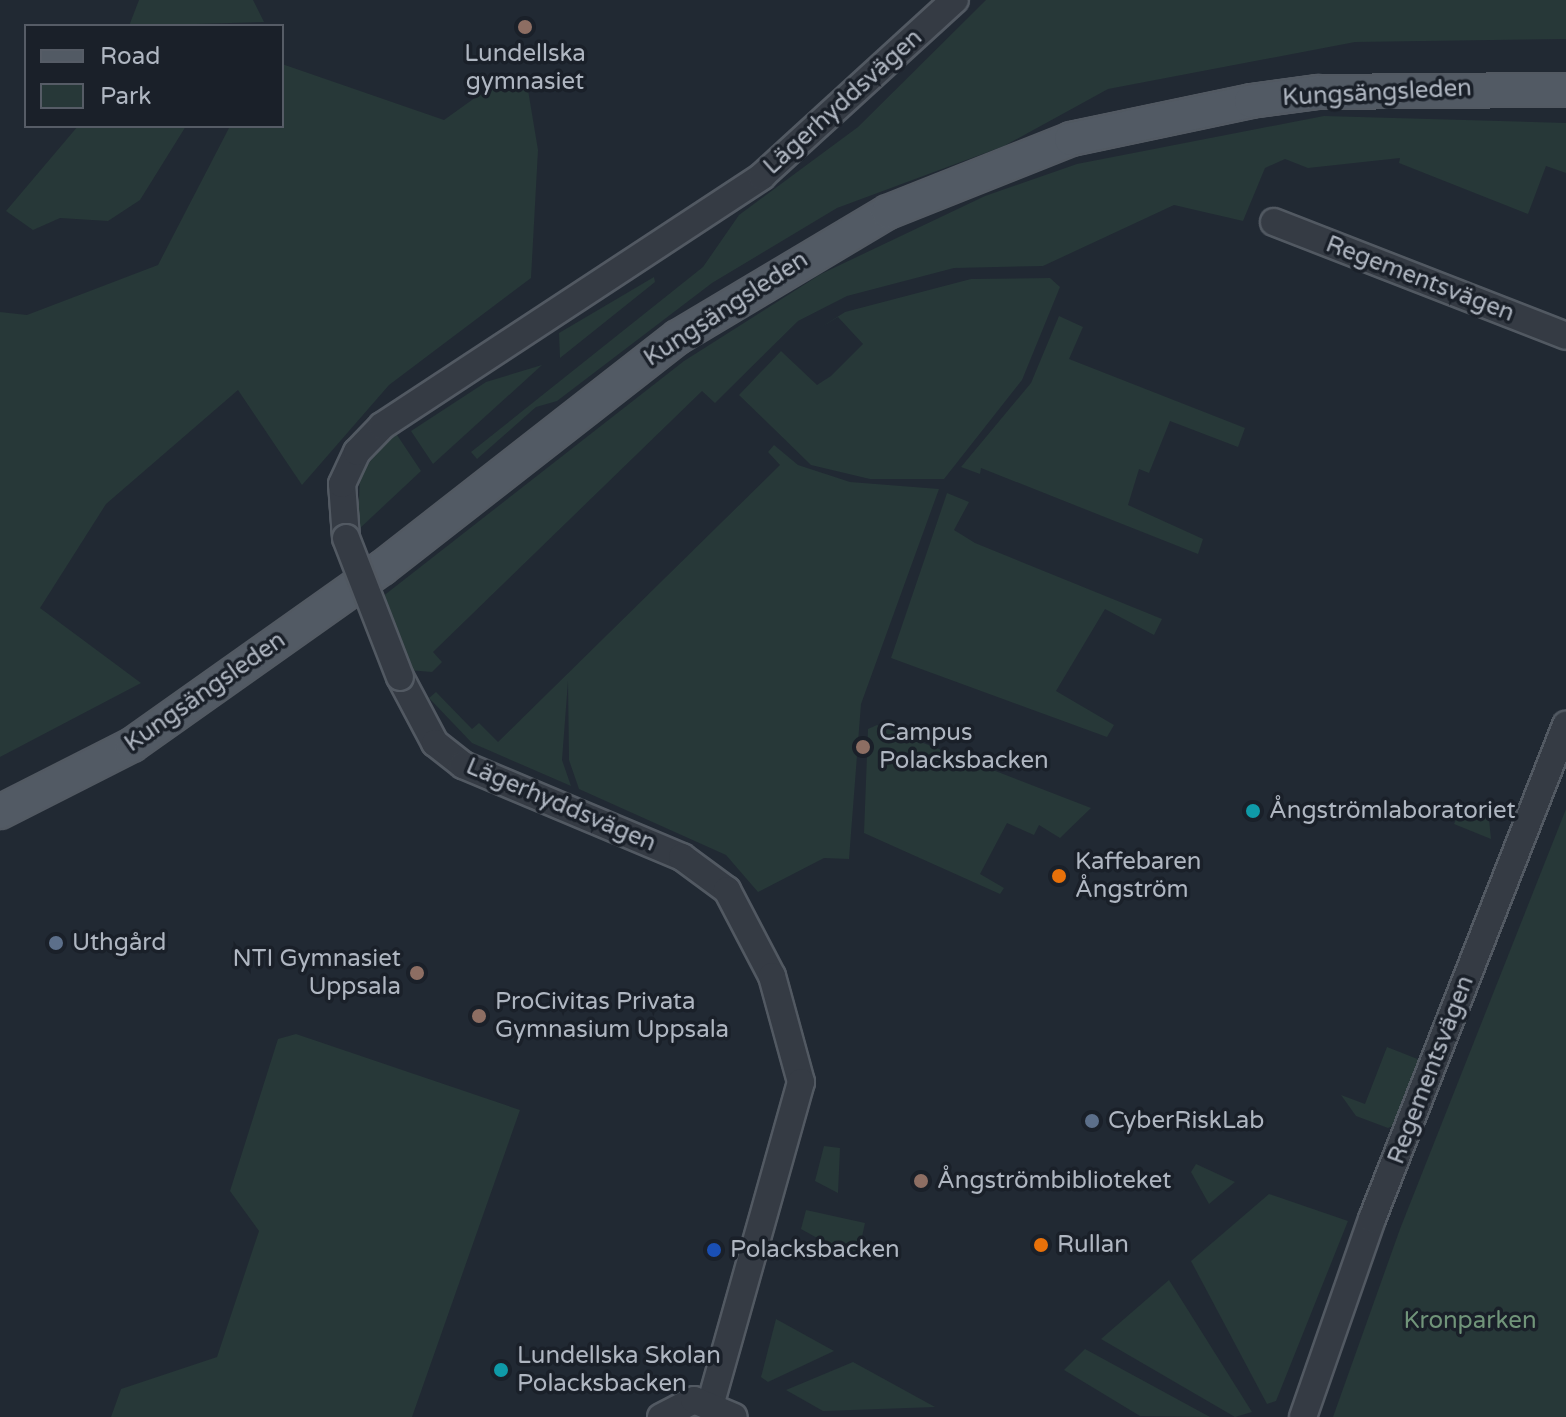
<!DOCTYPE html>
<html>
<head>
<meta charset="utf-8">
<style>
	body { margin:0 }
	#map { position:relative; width:1566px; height:1417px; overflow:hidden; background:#212933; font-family:"Varela Round",sans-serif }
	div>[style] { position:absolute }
	.green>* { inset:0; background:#273838 }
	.roads { filter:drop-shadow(2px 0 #525962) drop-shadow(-2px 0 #525962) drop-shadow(0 2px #525962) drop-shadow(0 -2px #525962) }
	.minor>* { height:26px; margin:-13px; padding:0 13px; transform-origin:13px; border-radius:13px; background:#353b44 }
	.major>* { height:32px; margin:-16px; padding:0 16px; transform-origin:16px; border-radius:16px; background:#525a64 }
	.bridges { filter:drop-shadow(2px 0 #525962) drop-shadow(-2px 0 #525962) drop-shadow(0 2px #525962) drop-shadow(0 -2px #525962) }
	.minor-bridge>* { height:26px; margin:-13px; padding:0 13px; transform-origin:13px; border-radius:13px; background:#353b44 }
	.dots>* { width:22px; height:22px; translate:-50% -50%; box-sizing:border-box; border:4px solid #1a2029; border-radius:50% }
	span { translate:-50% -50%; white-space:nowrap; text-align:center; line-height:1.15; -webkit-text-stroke:7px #1a2029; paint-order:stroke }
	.poi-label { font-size:24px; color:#afb6c1 }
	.left { translate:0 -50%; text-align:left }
	.right { translate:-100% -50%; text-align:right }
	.street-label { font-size:24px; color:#afb6c1 }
	.park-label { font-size:24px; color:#709479 }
	.legend { position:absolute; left:24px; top:24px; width:260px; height:104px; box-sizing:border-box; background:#1a2029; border:2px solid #565c66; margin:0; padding:10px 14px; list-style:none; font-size:24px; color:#afb6c1 }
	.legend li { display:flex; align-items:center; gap:16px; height:40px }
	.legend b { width:40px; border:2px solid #565c66 }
</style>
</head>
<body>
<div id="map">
	<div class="green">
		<i style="clip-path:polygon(139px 0,253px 0,264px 22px,129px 26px)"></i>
		<i style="clip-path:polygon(986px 0,1566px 0,1566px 39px,1355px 42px,1108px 89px,1004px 146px,837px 208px,712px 283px,557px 401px,536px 407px,477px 459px,471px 452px,703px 267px,739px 215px,858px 127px)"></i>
		<i style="clip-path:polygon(282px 64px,444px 120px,497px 82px,527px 84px,538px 150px,531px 278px,389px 385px,302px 485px,238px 390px,106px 504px,40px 608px,141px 683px,0 757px,0 312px,27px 315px,158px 265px,230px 126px,282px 126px)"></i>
		<i style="clip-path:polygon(1324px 116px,1566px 123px,1566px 173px,1546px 166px,1528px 214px,1399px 163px,1400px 158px,1308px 168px,1285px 159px,1265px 168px,1243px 221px,1174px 205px,1043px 266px,954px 268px,847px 296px,798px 321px,715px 403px,702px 391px,433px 652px,442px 662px,432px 672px,408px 670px,382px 597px,684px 361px,821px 274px,985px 196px,1077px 164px)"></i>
		<i style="clip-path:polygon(78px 126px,186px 126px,140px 200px,108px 221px,60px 218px,33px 230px,6px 211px)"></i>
		<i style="clip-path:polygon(654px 277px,655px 282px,560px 358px,559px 333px)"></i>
		<i style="clip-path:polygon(1050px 278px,1060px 287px,1022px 380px,944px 479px,870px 479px,811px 465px,739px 395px,781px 351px,817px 385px,831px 376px,863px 344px,838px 317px,820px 328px,845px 312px,971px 279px)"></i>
		<i style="clip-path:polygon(1059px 316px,1083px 327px,1069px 359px,1245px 428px,1238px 447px,1170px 421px,1149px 473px,1139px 469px,1128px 505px,1203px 539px,1198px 554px,981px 468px,980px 474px,961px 467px,1031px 383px)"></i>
		<i style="clip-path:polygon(542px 365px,433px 464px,411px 431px,486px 382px)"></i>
		<i style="clip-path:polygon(395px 432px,421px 471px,358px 530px,360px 473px)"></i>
		<i style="clip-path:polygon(774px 445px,798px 465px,850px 482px,939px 489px,861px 704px,849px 859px,824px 858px,758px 892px,726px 855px,579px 789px,569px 760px,568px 681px,562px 760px,571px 786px,472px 743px,429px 698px,436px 692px,472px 729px,479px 723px,498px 742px,780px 465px,768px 452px)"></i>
		<i style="clip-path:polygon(947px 493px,969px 502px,954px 530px,975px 543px,1162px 619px,1154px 635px,1105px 609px,1056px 691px,1114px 725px,1107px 737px,891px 658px)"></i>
		<i style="clip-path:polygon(877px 725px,1091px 808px,1060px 838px,1039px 825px,1034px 835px,1007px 823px,980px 874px,1004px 888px,1000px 894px,864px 833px,868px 729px)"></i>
		<i style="clip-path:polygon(1461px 808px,1489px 819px,1491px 839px,1454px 824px)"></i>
		<i style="clip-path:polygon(1566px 809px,1566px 1417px,1333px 1417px,1400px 1229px)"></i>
		<i style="clip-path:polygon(296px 1034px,520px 1110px,412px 1417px,111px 1417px,121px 1389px,217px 1357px,259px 1231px,230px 1191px,278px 1039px)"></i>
		<i style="clip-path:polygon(1387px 1047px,1420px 1060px,1397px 1124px,1388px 1128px,1356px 1116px,1341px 1095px,1365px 1104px)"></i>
		<i style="clip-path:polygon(824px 1146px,840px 1148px,838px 1193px,815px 1181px)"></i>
		<i style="clip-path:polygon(1196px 1164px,1235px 1182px,1209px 1204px,1191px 1172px)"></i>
		<i style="clip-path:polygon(1269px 1194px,1348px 1221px,1276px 1401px,1267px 1404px,1191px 1261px)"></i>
		<i style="clip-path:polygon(806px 1210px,865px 1223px,857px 1260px,801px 1229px)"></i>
		<i style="clip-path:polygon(1169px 1280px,1252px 1412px,1235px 1417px,1101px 1339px)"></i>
		<i style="clip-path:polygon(776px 1319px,834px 1351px,768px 1382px,761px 1377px)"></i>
		<i style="clip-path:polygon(1085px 1349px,1210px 1417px,1140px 1416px,1064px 1370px)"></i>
		<i style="clip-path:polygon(853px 1362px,935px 1407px,823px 1411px,786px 1390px)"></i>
	</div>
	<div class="roads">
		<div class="minor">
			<i style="left:1274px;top:222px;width:313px;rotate:21.3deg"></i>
			<i style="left:346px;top:538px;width:54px;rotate:-94.2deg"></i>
			<i style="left:342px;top:484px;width:35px;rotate:-65deg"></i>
			<i style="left:357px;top:452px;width:36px;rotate:-46deg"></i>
			<i style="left:382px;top:426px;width:455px;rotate:-33.3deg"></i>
			<i style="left:762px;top:176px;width:261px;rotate:-42.4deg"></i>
			<i style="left:400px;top:677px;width:75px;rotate:62.1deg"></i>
			<i style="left:435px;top:743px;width:36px;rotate:38deg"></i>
			<i style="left:463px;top:765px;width:238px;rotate:22.8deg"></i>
			<i style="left:682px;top:857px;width:56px;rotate:36.3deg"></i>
			<i style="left:727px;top:890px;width:97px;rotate:62.4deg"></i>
			<i style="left:772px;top:976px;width:110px;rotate:74.7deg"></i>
			<i style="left:801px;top:1082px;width:332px;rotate:105.7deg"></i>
			<i style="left:661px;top:1417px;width:37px;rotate:-27deg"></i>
			<i style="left:694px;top:1400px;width:43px;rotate:23deg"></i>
			<i style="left:1303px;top:1417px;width:210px;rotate:-70.8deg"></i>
			<i style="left:1372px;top:1219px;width:531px;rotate:-68.56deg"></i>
		</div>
		<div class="major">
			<i style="left:0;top:812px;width:148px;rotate:-26.9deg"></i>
			<i style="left:132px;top:745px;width:306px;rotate:-35.3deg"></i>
			<i style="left:382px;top:568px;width:375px;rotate:-38deg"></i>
			<i style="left:678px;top:337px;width:244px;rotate:-30.8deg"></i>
			<i style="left:888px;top:212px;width:197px;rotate:-21.7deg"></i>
			<i style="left:1071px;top:139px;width:184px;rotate:-11.9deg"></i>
			<i style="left:1251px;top:101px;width:68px;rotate:-7.7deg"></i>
			<i style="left:1318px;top:92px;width:248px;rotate:-0.5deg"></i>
		</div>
	</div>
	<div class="bridges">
		<div class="minor-bridge">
			<i style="left:346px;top:538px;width:149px;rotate:68.8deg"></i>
		</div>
	</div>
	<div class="dots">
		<i style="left:525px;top:27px;background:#8d6e63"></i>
		<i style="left:863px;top:747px;background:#8d6e63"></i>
		<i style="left:1253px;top:811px;background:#0f9aa8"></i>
		<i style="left:1059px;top:876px;background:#e8710a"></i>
		<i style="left:56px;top:943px;background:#5c6f8a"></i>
		<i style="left:417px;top:973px;background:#8d6e63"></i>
		<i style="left:479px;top:1016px;background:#8d6e63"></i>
		<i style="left:1092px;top:1121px;background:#5c6f8a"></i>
		<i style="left:921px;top:1181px;background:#8d6e63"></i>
		<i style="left:1041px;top:1245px;background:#e8710a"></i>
		<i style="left:714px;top:1250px;background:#1a4fb4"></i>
		<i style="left:501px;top:1370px;background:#0f9aa8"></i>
	</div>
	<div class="poi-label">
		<span style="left:525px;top:68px">Lundellska<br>gymnasiet</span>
		<span class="left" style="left:879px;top:747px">Campus<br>Polacksbacken</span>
		<span class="left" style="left:1269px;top:811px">Ångströmlaboratoriet</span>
		<span class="left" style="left:1075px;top:876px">Kaffebaren<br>Ångström</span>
		<span class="left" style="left:72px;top:943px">Uthgård</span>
		<span class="right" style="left:401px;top:973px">NTI Gymnasiet<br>Uppsala</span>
		<span class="left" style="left:495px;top:1016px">ProCivitas Privata<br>Gymnasium Uppsala</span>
		<span class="left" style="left:1108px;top:1121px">CyberRiskLab</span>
		<span class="left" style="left:937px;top:1181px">Ångströmbiblioteket</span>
		<span class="left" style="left:1057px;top:1245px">Rullan</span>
		<span class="left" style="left:730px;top:1250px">Polacksbacken</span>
		<span class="left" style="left:517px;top:1370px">Lundellska Skolan<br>Polacksbacken</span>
	</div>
	<div class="street-label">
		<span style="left:1377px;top:93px;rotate:-3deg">Kungsängsleden</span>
		<span style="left:843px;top:102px;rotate:-42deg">Lägerhyddsvägen</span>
		<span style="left:1420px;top:279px;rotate:21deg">Regementsvägen</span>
		<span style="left:726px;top:309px;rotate:-33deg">Kungsängsleden</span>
		<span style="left:205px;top:692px;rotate:-35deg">Kungsängsleden</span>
		<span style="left:561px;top:805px;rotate:23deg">Lägerhyddsvägen</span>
		<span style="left:1431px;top:1070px;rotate:-69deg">Regementsvägen</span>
	</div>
	<div class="park-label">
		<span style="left:1470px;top:1321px">Kronparken</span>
	</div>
	<ul class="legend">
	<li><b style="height:10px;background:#525a64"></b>Road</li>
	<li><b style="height:22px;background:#273838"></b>Park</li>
	</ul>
</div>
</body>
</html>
